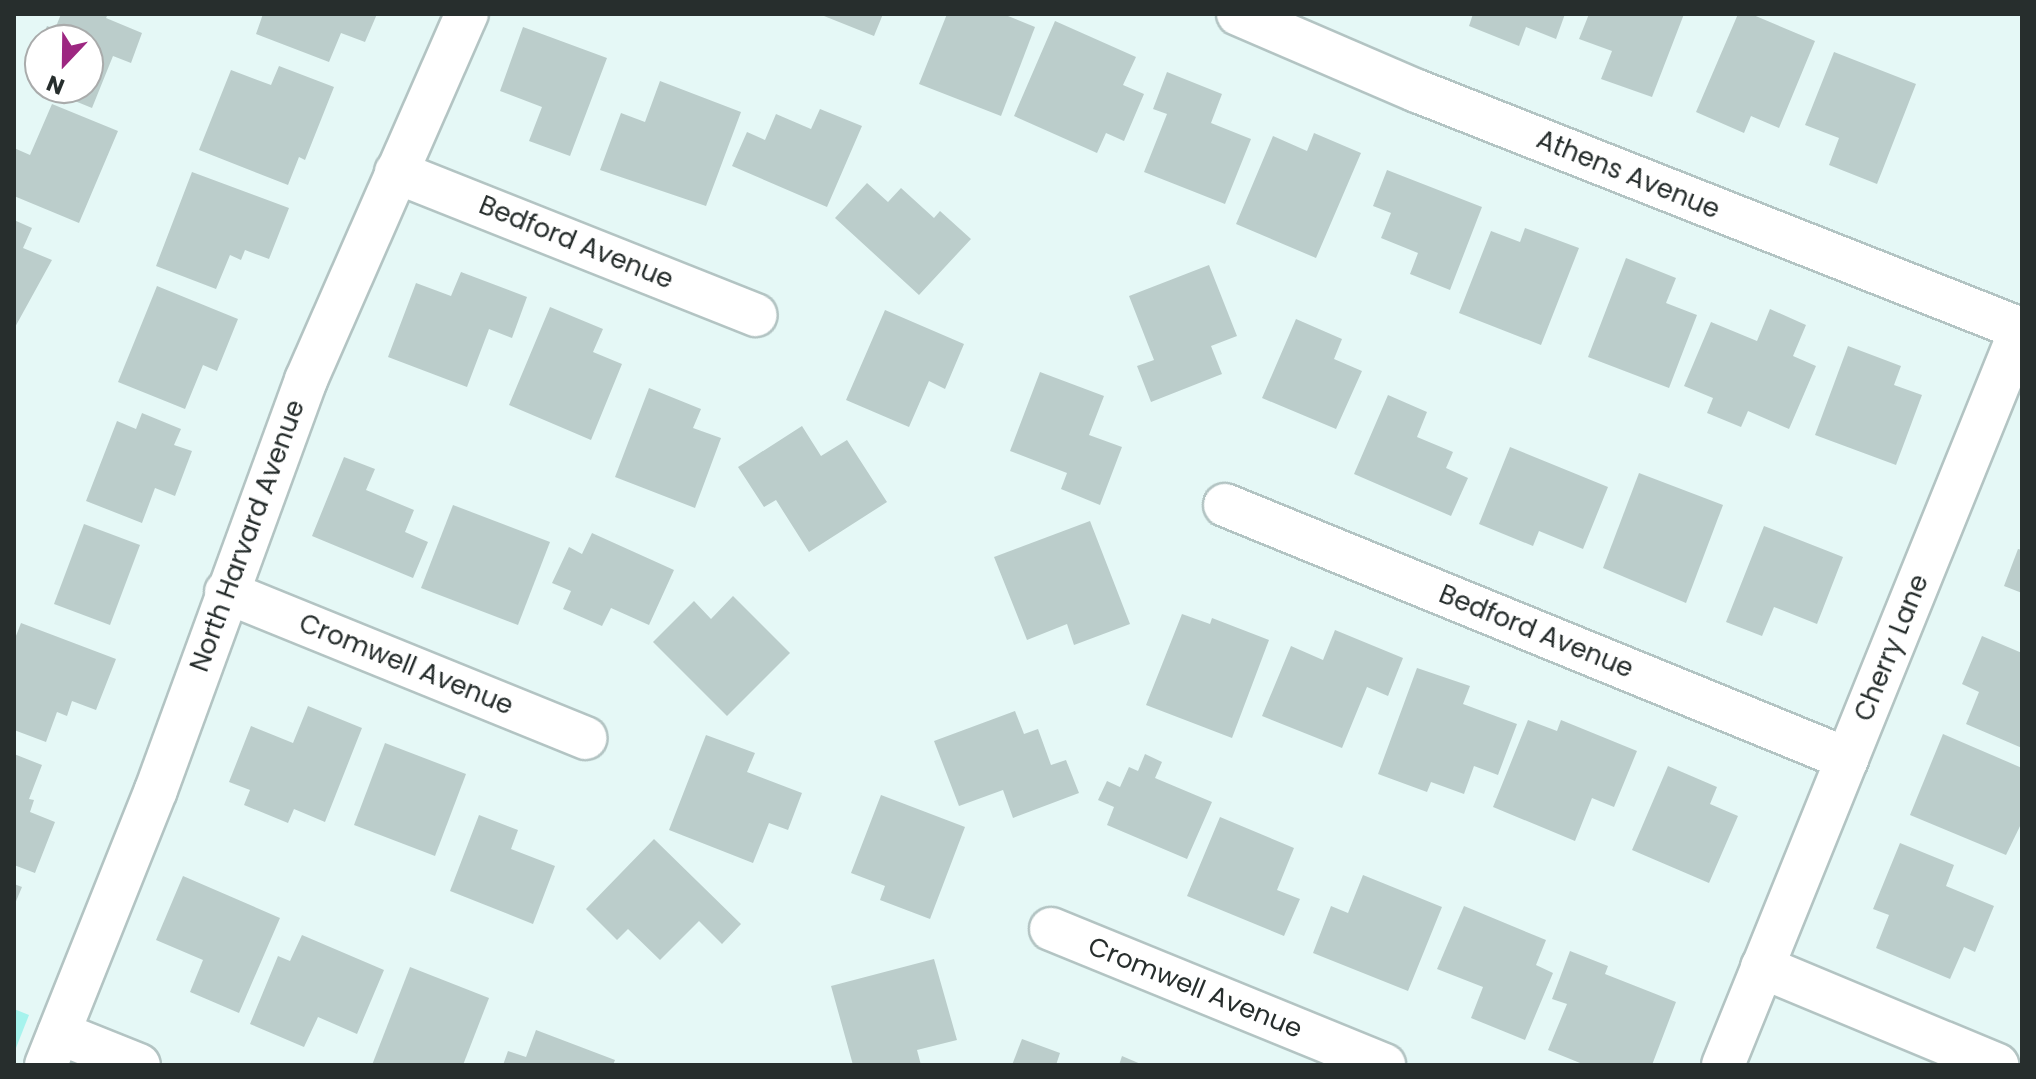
<!DOCTYPE html>
<html>
<head>
<meta charset="utf-8">
<style>
	body { margin:0 }
	#map { position:relative; width:2036px; height:1079px; overflow:hidden; background:#e5f8f6; font-family:Poppins,sans-serif }
	div>[style] { position:absolute }
	.green>* { inset:0; background:#a6f3ed }
	.building>* { inset:0; background:#bbcdcb }
	.roads { filter:drop-shadow(2px 0 #b3c4c3) drop-shadow(-2px 0 #b3c4c3) drop-shadow(0 2px #b3c4c3) drop-shadow(0 -2px #b3c4c3) }
	.street>* { height:42px; margin:-21px; padding:0 21px; transform-origin:21px; border-radius:21px; background:#fff }
	span { translate:-50% -50%; white-space:nowrap; text-align:center; line-height:1.15; -webkit-text-stroke:6px #fff; paint-order:stroke }
	.street-label { font-size:26px; color:#272e2d }
	.frame { position:absolute; inset:0; border:16px solid #272e2d; pointer-events:none }
	.north { position:absolute; left:24px; top:24px; width:80px; height:80px; box-sizing:border-box; background:#fff; border:2px solid #a9abab; border-radius:50%; rotate:202deg; font-size:22px; font-weight:700; line-height:32px; text-align:center; color:#272e2d }
	.north::after { content:''; display:block; margin:auto; width:28px; height:36px; background:#9d2781; clip-path:polygon(50% 0,100% 100%,50% 72%,0 100%) }
</style>
</head>
<body>
<div id="map">
	<div class="green">
		<i style="clip-path:polygon(14px 1009px,29px 1015px,14px 1053px)"></i>
	</div>
	<div class="building">
		<i style="clip-path:polygon(61px 14px,108px 14px,106px 18px,142px 33px,131px 63px,113px 56px,92px 108px,43px 88px,88px 88px,88px 40px,41px 40px,47px 26px,55px 29px)"></i>
		<i style="clip-path:polygon(263px 14px,377px 14px,365px 42px,341px 33px,329px 62px,256px 34px)"></i>
		<i style="clip-path:polygon(819px 14px,883px 14px,874px 36px)"></i>
		<i style="clip-path:polygon(947px 14px,1003px 14px,1035px 27px,1001px 116px,919px 84px)"></i>
		<i style="clip-path:polygon(1473px 14px,1565px 14px,1556px 39px,1526px 27px,1519px 46px,1469px 26px)"></i>
		<i style="clip-path:polygon(1589px 14px,1684px 14px,1652px 97px,1601px 79px,1612px 51px,1579px 39px)"></i>
		<i style="clip-path:polygon(1738px 14px,1751px 14px,1815px 41px,1779px 128px,1751px 116px,1744px 133px,1696px 112px)"></i>
		<i style="clip-path:polygon(1055px 21px,1136px 57px,1123px 85px,1144px 94px,1124px 141px,1106px 133px,1097px 153px,1014px 116px)"></i>
		<i style="clip-path:polygon(523px 27px,607px 58px,570px 156px,529px 141px,542px 107px,500px 91px)"></i>
		<i style="clip-path:polygon(40px 44px,40px 67px,32px 64px)"></i>
		<i style="clip-path:polygon(1834px 52px,1916px 84px,1877px 184px,1829px 165px,1839px 138px,1805px 125px)"></i>
		<i style="clip-path:polygon(279px 66px,334px 87px,305px 160px,299px 157px,288px 185px,199px 150px,231px 70px,271px 85px)"></i>
		<i style="clip-path:polygon(1167px 72px,1222px 94px,1211px 123px,1251px 139px,1225px 204px,1144px 172px,1167px 114px,1153px 109px)"></i>
		<i style="clip-path:polygon(660px 81px,741px 112px,706px 206px,600px 170px,621px 113px,645px 122px)"></i>
		<i style="clip-path:polygon(52px 104px,118px 131px,79px 223px,14px 196px,14px 148px,30px 155px)"></i>
		<i style="clip-path:polygon(820px 109px,862px 126px,827px 207px,732px 166px,747px 132px,765px 140px,776px 114px,811px 129px)"></i>
		<i style="clip-path:polygon(1314px 133px,1361px 153px,1316px 258px,1236px 224px,1273px 136px,1307px 151px)"></i>
		<i style="clip-path:polygon(1387px 170px,1482px 207px,1450px 290px,1410px 274px,1418px 253px,1381px 238px,1391px 213px,1373px 206px)"></i>
		<i style="clip-path:polygon(192px 172px,289px 208px,269px 259px,245px 250px,241px 260px,230px 255px,216px 289px,156px 266px)"></i>
		<i style="clip-path:polygon(867px 183px,888px 202px,901px 188px,934px 218px,940px 211px,971px 239px,919px 295px,835px 218px)"></i>
		<i style="clip-path:polygon(14px 220px,32px 228px,23px 248px,52px 260px,14px 329px)"></i>
		<i style="clip-path:polygon(1525px 228px,1579px 248px,1541px 345px,1459px 313px,1491px 231px,1520px 242px)"></i>
		<i style="clip-path:polygon(1626px 258px,1676px 278px,1666px 303px,1697px 315px,1669px 388px,1588px 357px)"></i>
		<i style="clip-path:polygon(1209px 265px,1237px 336px,1211px 346px,1222px 374px,1151px 402px,1137px 366px,1154px 360px,1129px 296px)"></i>
		<i style="clip-path:polygon(461px 272px,527px 297px,512px 338px,489px 329px,467px 387px,388px 357px,416px 283px,451px 296px)"></i>
		<i style="clip-path:polygon(157px 286px,238px 319px,217px 371px,203px 365px,185px 409px,118px 382px)"></i>
		<i style="clip-path:polygon(550px 307px,603px 329px,593px 352px,622px 364px,591px 440px,509px 405px)"></i>
		<i style="clip-path:polygon(1770px 309px,1806px 325px,1793px 356px,1816px 366px,1789px 429px,1748px 411px,1741px 427px,1707px 413px,1713px 398px,1684px 386px,1711px 322px,1757px 341px)"></i>
		<i style="clip-path:polygon(885px 310px,964px 344px,945px 389px,929px 381px,909px 427px,846px 400px)"></i>
		<i style="clip-path:polygon(1296px 319px,1342px 339px,1334px 359px,1362px 371px,1336px 429px,1262px 398px)"></i>
		<i style="clip-path:polygon(1848px 346px,1901px 366px,1894px 385px,1922px 395px,1896px 465px,1815px 435px)"></i>
		<i style="clip-path:polygon(1040px 372px,1104px 396px,1089px 435px,1122px 447px,1100px 505px,1061px 489px,1067px 473px,1010px 451px)"></i>
		<i style="clip-path:polygon(649px 388px,701px 409px,693px 428px,721px 438px,695px 508px,615px 477px)"></i>
		<i style="clip-path:polygon(1388px 395px,1427px 412px,1417px 437px,1453px 452px,1446px 468px,1468px 478px,1451px 516px,1354px 474px)"></i>
		<i style="clip-path:polygon(142px 413px,181px 429px,174px 445px,192px 451px,175px 496px,155px 488px,142px 523px,86px 501px,117px 421px,136px 429px)"></i>
		<i style="clip-path:polygon(802px 426px,821px 456px,847px 440px,887px 502px,809px 552px,776px 500px,764px 507px,738px 467px)"></i>
		<i style="clip-path:polygon(1510px 447px,1608px 487px,1583px 549px,1539px 531px,1533px 546px,1479px 524px)"></i>
		<i style="clip-path:polygon(344px 457px,375px 469px,366px 490px,414px 510px,405px 532px,428px 542px,413px 578px,312px 536px)"></i>
		<i style="clip-path:polygon(1639px 473px,1723px 505px,1686px 603px,1603px 568px)"></i>
		<i style="clip-path:polygon(453px 505px,550px 542px,518px 625px,421px 588px)"></i>
		<i style="clip-path:polygon(1090px 521px,1130px 624px,1074px 645px,1067px 624px,1027px 640px,994px 557px)"></i>
		<i style="clip-path:polygon(84px 524px,140px 545px,110px 625px,54px 604px)"></i>
		<i style="clip-path:polygon(1764px 526px,1843px 557px,1817px 624px,1774px 607px,1762px 636px,1726px 622px)"></i>
		<i style="clip-path:polygon(592px 533px,674px 570px,649px 625px,611px 608px,602px 626px,563px 609px,571px 591px,552px 583px,569px 547px,582px 554px)"></i>
		<i style="clip-path:polygon(2018px 549px,2022px 550px,2022px 593px,2004px 586px)"></i>
		<i style="clip-path:polygon(733px 596px,790px 653px,727px 716px,653px 642px,694px 601px,711px 619px)"></i>
		<i style="clip-path:polygon(1182px 614px,1210px 624px,1212px 618px,1269px 640px,1232px 738px,1146px 705px)"></i>
		<i style="clip-path:polygon(21px 623px,116px 659px,96px 710px,72px 701px,67px 716px,57px 712px,46px 742px,14px 730px,14px 641px)"></i>
		<i style="clip-path:polygon(1335px 630px,1403px 658px,1388px 696px,1367px 687px,1342px 748px,1262px 716px,1291px 646px,1323px 660px)"></i>
		<i style="clip-path:polygon(1982px 636px,2022px 653px,2022px 748px,1966px 724px,1979px 692px,1962px 684px)"></i>
		<i style="clip-path:polygon(1417px 668px,1470px 686px,1463px 704px,1517px 724px,1498px 775px,1474px 766px,1464px 794px,1431px 782px,1427px 792px,1378px 774px)"></i>
		<i style="clip-path:polygon(308px 706px,362px 728px,325px 822px,294px 809px,288px 823px,244px 805px,250px 790px,229px 782px,251px 726px,293px 743px)"></i>
		<i style="clip-path:polygon(1015px 711px,1024px 734px,1038px 729px,1051px 765px,1066px 760px,1079px 793px,1013px 818px,1003px 790px,959px 806px,934px 741px)"></i>
		<i style="clip-path:polygon(1528px 720px,1557px 731px,1561px 720px,1637px 751px,1614px 807px,1592px 798px,1575px 841px,1493px 807px)"></i>
		<i style="clip-path:polygon(1943px 734px,2022px 768px,2022px 822px,2006px 855px,1910px 815px)"></i>
		<i style="clip-path:polygon(706px 735px,755px 753px,747px 772px,802px 793px,788px 830px,769px 823px,753px 863px,669px 830px)"></i>
		<i style="clip-path:polygon(385px 743px,466px 774px,435px 856px,354px 825px)"></i>
		<i style="clip-path:polygon(14px 754px,42px 765px,29px 799px,34px 800px,30px 812px,55px 822px,35px 873px,14px 865px)"></i>
		<i style="clip-path:polygon(1145px 754px,1162px 762px,1155px 778px,1212px 802px,1187px 859px,1107px 825px,1114px 807px,1098px 800px,1107px 781px,1120px 787px,1129px 767px,1138px 771px)"></i>
		<i style="clip-path:polygon(1668px 766px,1717px 787px,1710px 804px,1738px 816px,1709px 883px,1632px 850px)"></i>
		<i style="clip-path:polygon(881px 795px,965px 827px,930px 919px,880px 900px,885px 886px,851px 873px)"></i>
		<i style="clip-path:polygon(479px 815px,518px 830px,511px 849px,555px 866px,533px 924px,450px 891px)"></i>
		<i style="clip-path:polygon(1220px 817px,1294px 848px,1277px 890px,1300px 899px,1284px 936px,1187px 896px)"></i>
		<i style="clip-path:polygon(654px 839px,741px 924px,722px 944px,699px 921px,660px 960px,628px 929px,617px 940px,586px 909px)"></i>
		<i style="clip-path:polygon(1900px 843px,1954px 865px,1946px 886px,1994px 906px,1975px 952px,1964px 947px,1950px 979px,1876px 948px,1889px 915px,1873px 909px)"></i>
		<i style="clip-path:polygon(1363px 875px,1442px 907px,1408px 991px,1313px 953px,1331px 906px,1348px 913px)"></i>
		<i style="clip-path:polygon(183px 876px,280px 918px,239px 1013px,190px 992px,203px 960px,156px 940px)"></i>
		<i style="clip-path:polygon(14px 884px,22px 887px,14px 906px)"></i>
		<i style="clip-path:polygon(1464px 906px,1546px 940px,1536px 965px,1553px 973px,1525px 1040px,1471px 1018px,1483px 987px,1437px 969px)"></i>
		<i style="clip-path:polygon(302px 935px,384px 970px,357px 1034px,318px 1017px,304px 1047px,250px 1024px,278px 956px,290px 961px)"></i>
		<i style="clip-path:polygon(1570px 951px,1608px 966px,1605px 974px,1676px 1002px,1652px 1065px,1585px 1065px,1548px 1050px,1567px 1004px,1552px 999px)"></i>
		<i style="clip-path:polygon(934px 959px,957px 1040px,917px 1050px,921px 1065px,853px 1065px,831px 986px)"></i>
		<i style="clip-path:polygon(410px 967px,489px 998px,463px 1065px,372px 1065px)"></i>
		<i style="clip-path:polygon(536px 1030px,615px 1060px,613px 1065px,503px 1065px,508px 1051px,526px 1057px)"></i>
		<i style="clip-path:polygon(1022px 1039px,1060px 1053px,1056px 1065px,1012px 1065px)"></i>
		<i style="clip-path:polygon(1122px 1056px,1143px 1065px,1119px 1065px)"></i>
	</div>
	<div class="roads">
		<div class="street">
			<i style="left:1238px;top:14px;width:195px;rotate:23.3deg"></i>
			<i style="left:1417px;top:91px;width:649px;rotate:21.51deg"></i>
			<i style="left:2021px;top:329px;width:794px;rotate:112.04deg"></i>
			<i style="left:396px;top:172px;width:387px;rotate:21.7deg"></i>
			<i style="left:1225px;top:505px;width:672px;rotate:22.21deg"></i>
			<i style="left:226px;top:592px;width:388px;rotate:22.1deg"></i>
			<i style="left:1051px;top:929px;width:360px;rotate:22.2deg"></i>
			<i style="left:1762px;top:967px;width:255px;rotate:22.6deg"></i>
			<i style="left:59px;top:1033px;width:86px;rotate:21.8deg"></i>
			<i style="left:46px;top:1065px;width:296px;rotate:-68.2deg"></i>
			<i style="left:156px;top:790px;width:437px;rotate:-69.9deg"></i>
			<i style="left:306px;top:380px;width:400px;rotate:-66.3deg"></i>
		</div>
	</div>
	<div class="street-label">
		<span style="left:1628px;top:175px;rotate:22deg">Athens Avenue</span>
		<span style="left:576px;top:243px;rotate:22deg">Bedford Avenue</span>
		<span style="left:248px;top:536px;rotate:-70deg">North Harvard Avenue</span>
		<span style="left:1536px;top:632px;rotate:22deg">Bedford Avenue</span>
		<span style="left:1892px;top:648px;rotate:-68deg">Cherry Lane</span>
		<span style="left:406px;top:665px;rotate:22deg">Cromwell Avenue</span>
		<span style="left:1195px;top:988px;rotate:22deg">Cromwell Avenue</span>
	</div>
	<div class="frame"></div>
	<div class="north">N</div>
</div>
</body>
</html>
